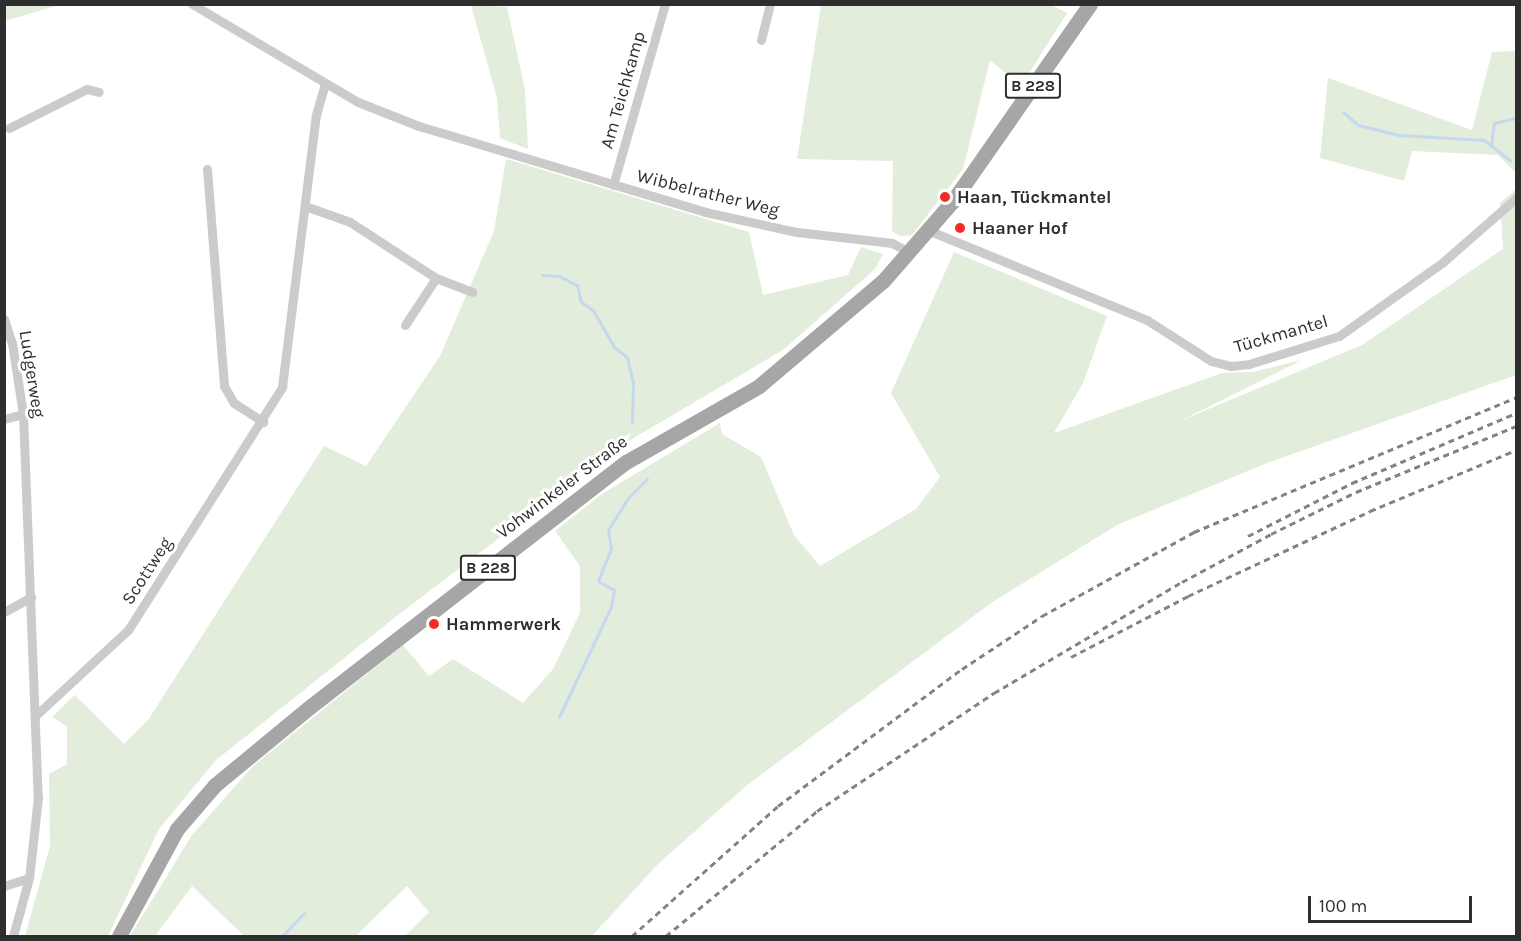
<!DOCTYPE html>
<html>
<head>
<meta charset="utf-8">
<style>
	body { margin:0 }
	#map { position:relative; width:1521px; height:941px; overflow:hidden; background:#fff; font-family:Karla,sans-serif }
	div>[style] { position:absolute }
	.green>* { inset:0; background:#e2eddb }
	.stream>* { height:3px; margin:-1.5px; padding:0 1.5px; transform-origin:1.5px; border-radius:1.5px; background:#c5d9ee }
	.minor>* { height:9px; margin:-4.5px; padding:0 4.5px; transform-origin:4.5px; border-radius:4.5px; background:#cbcbcb }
	.primary>* { height:15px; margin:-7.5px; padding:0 7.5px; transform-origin:7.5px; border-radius:7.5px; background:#a6a6a6 }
	.rail>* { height:3px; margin-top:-1.5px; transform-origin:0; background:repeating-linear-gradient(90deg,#838383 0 6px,transparent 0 10.5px) }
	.dots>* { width:16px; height:16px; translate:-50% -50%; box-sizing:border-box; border:3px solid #fff; border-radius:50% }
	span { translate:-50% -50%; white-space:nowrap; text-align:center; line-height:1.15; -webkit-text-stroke:6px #fff; paint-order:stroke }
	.shield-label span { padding:2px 4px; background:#fff; border:2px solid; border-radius:4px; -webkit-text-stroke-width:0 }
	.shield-label { font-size:16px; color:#2e2e2e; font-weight:700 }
	.street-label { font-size:18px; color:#2e2e2e }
	.poi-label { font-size:18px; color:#2e2e2e; font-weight:700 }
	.left { translate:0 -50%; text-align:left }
	.frame { position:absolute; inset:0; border:6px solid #2e2e2e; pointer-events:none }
	.scale { position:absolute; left:1308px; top:896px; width:164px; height:27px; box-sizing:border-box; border:3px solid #2e2e2e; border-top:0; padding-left:8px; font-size:18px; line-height:21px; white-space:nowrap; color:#2e2e2e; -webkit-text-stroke:4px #fff; paint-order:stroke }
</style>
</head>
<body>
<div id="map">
	<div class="green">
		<i style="clip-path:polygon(5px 4px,59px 4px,59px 5px,5px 21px)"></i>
		<i style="clip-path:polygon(1049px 4px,1067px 13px,1021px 86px,990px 60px,963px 169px,912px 235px,900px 236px,892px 231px,893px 161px,797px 159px,821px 5px)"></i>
		<i style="clip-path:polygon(471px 5px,507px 7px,525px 90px,528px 149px,500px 138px,497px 98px)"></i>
		<i style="clip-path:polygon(1516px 51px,1516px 173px,1498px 155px,1412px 151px,1404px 181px,1320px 158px,1328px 78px,1472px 130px,1492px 52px)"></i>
		<i style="clip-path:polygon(506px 159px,749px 232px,763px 295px,848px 275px,861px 247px,883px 254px,875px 269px,783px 350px,620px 446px,398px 615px,216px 760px,159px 829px,108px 936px,25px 936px,50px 846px,49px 774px,67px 764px,67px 726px,52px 717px,75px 695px,124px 744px,148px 720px,324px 446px,366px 466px,440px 356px,494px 231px)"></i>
		<i style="clip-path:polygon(1516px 189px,1516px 375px,1267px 463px,1117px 525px,991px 603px,746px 786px,658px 864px,592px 936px,405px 936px,429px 912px,407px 886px,356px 936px,244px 936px,192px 886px,155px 936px,130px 936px,192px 835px,253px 766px,403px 645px,429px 676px,453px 659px,523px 703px,553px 669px,580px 613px,580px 566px,555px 531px,602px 494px,720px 423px,722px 434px,761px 457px,794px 535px,820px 566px,916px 509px,940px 477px,891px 393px,954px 252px,1107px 316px,1083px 383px,1054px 433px,1222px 373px,1253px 372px,1302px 360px,1180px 421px,1362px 345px,1503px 249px,1500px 203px)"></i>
	</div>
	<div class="stream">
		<i style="left:1343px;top:112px;width:20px;rotate:41deg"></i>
		<i style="left:1358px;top:125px;width:42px;rotate:13.7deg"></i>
		<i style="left:1399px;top:135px;width:85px;rotate:3.4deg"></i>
		<i style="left:1484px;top:140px;width:33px;rotate:38deg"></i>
		<i style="left:1491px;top:146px;width:23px;rotate:-83deg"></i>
		<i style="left:1494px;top:123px;width:23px;rotate:-13deg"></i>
		<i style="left:542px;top:275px;width:17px;rotate:3deg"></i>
		<i style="left:559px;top:276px;width:20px;rotate:27deg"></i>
		<i style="left:577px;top:285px;width:17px;rotate:77deg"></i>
		<i style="left:581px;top:302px;width:14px;rotate:34deg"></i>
		<i style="left:593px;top:310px;width:43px;rotate:60.4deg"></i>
		<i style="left:614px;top:347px;width:16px;rotate:38deg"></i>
		<i style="left:627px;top:357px;width:26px;rotate:77deg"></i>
		<i style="left:633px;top:382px;width:41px;rotate:91.4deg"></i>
		<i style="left:559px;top:717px;width:122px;rotate:-64.7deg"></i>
		<i style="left:611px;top:607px;width:17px;rotate:-80deg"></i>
		<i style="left:614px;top:590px;width:18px;rotate:-151deg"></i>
		<i style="left:598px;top:581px;width:35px;rotate:-68deg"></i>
		<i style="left:611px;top:549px;width:19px;rotate:-99deg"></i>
		<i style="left:608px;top:530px;width:38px;rotate:-58deg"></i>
		<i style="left:628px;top:498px;width:27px;rotate:-45deg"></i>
		<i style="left:282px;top:936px;width:32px;rotate:-46deg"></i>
	</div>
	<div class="minor">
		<i style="left:192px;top:4px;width:193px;rotate:30.6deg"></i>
		<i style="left:358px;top:102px;width:66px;rotate:21.5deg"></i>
		<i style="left:419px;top:126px;width:299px;rotate:16.7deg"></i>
		<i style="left:705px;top:212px;width:94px;rotate:12.3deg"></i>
		<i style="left:797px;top:232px;width:96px;rotate:6.6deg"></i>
		<i style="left:892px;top:243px;width:21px;rotate:28deg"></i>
		<i style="left:761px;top:40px;width:37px;rotate:-76deg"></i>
		<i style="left:9px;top:128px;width:87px;rotate:-26.6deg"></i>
		<i style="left:87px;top:89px;width:12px;rotate:14deg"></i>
		<i style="left:207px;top:169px;width:218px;rotate:85.5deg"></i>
		<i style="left:224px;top:386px;width:20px;rotate:60deg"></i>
		<i style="left:234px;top:403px;width:35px;rotate:33deg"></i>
		<i style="left:613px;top:185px;width:188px;rotate:-74deg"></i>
		<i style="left:305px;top:206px;width:48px;rotate:19.6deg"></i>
		<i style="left:350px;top:222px;width:103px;rotate:33.1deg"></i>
		<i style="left:436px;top:278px;width:39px;rotate:21deg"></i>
		<i style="left:930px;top:231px;width:235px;rotate:22.3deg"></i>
		<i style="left:1147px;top:320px;width:76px;rotate:32.6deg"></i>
		<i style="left:1211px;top:361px;width:21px;rotate:14deg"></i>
		<i style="left:1231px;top:366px;width:18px;rotate:-6deg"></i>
		<i style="left:1249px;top:364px;width:94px;rotate:-17.3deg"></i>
		<i style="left:1339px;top:336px;width:128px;rotate:-35.4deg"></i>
		<i style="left:1443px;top:262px;width:97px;rotate:-41.2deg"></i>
		<i style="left:4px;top:319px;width:25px;rotate:72deg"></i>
		<i style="left:12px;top:343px;width:72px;rotate:81.2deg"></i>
		<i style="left:23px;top:414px;width:383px;rotate:87.8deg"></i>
		<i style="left:38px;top:797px;width:81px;rotate:96.3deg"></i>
		<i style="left:29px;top:878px;width:60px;rotate:105.4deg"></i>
		<i style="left:405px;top:325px;width:56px;rotate:-56.6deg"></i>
		<i style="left:4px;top:419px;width:20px;rotate:-15deg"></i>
		<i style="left:4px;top:612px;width:31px;rotate:-29deg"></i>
		<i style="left:35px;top:716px;width:127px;rotate:-42.8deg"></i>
		<i style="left:128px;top:630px;width:288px;rotate:-57.6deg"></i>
		<i style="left:282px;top:387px;width:274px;rotate:-82.9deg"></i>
		<i style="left:316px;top:115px;width:32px;rotate:-74deg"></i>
		<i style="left:4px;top:886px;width:26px;rotate:-18deg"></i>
	</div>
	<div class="primary">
		<i style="left:119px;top:936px;width:122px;rotate:-61.5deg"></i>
		<i style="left:177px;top:829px;width:58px;rotate:-49.2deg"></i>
		<i style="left:215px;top:785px;width:124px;rotate:-39.5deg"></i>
		<i style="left:311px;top:706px;width:398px;rotate:-37.8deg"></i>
		<i style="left:626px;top:462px;width:153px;rotate:-29.7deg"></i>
		<i style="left:759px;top:386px;width:162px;rotate:-40.3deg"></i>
		<i style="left:883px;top:281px;width:105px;rotate:-48.9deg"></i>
		<i style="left:952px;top:202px;width:241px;rotate:-55.1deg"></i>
	</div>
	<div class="rail">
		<i style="left:1248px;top:536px;width:117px;rotate:-27deg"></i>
		<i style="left:1352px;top:483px;width:178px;rotate:-23.1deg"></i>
		<i style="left:1071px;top:657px;width:132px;rotate:-27.5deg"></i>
		<i style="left:1188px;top:596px;width:201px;rotate:-25deg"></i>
		<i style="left:1370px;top:511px;width:158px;rotate:-22.7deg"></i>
		<i style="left:632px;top:936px;width:195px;rotate:-41.7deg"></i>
		<i style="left:778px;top:806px;width:229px;rotate:-36.7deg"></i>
		<i style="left:962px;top:669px;width:96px;rotate:-33.5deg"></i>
		<i style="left:1042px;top:616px;width:174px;rotate:-28.9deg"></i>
		<i style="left:1194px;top:532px;width:349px;rotate:-22.7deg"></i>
		<i style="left:666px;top:936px;width:196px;rotate:-39.6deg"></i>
		<i style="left:817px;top:811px;width:213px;rotate:-33.7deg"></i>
		<i style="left:994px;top:693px;width:218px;rotate:-30.6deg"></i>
		<i style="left:1182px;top:582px;width:101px;rotate:-28.3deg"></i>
		<i style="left:1271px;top:534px;width:95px;rotate:-26.3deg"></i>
		<i style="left:1356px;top:492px;width:173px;rotate:-22.4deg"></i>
	</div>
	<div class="dots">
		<i style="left:945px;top:197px;background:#f22d24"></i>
		<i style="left:960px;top:228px;background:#f22d24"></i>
		<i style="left:434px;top:624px;background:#f22d24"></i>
	</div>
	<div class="shield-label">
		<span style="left:1033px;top:86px">B 228</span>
		<span style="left:488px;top:568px">B 228</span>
	</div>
	<div class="street-label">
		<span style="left:623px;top:90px;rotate:-74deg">Am Teichkamp</span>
		<span style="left:708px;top:193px;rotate:14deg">Wibbelrather Weg</span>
		<span style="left:1281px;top:334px;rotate:-16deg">Tückmantel</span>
		<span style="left:32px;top:374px;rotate:81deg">Ludgerweg</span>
		<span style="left:562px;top:487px;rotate:-37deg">Vohwinkeler Straße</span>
		<span style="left:147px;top:571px;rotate:-57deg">Scottweg</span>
	</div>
	<div class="poi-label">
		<span class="left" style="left:957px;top:197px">Haan, Tückmantel</span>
		<span class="left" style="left:972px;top:228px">Haaner Hof</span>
		<span class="left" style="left:446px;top:624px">Hammerwerk</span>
	</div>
	<div class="frame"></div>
	<div class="scale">100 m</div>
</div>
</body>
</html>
